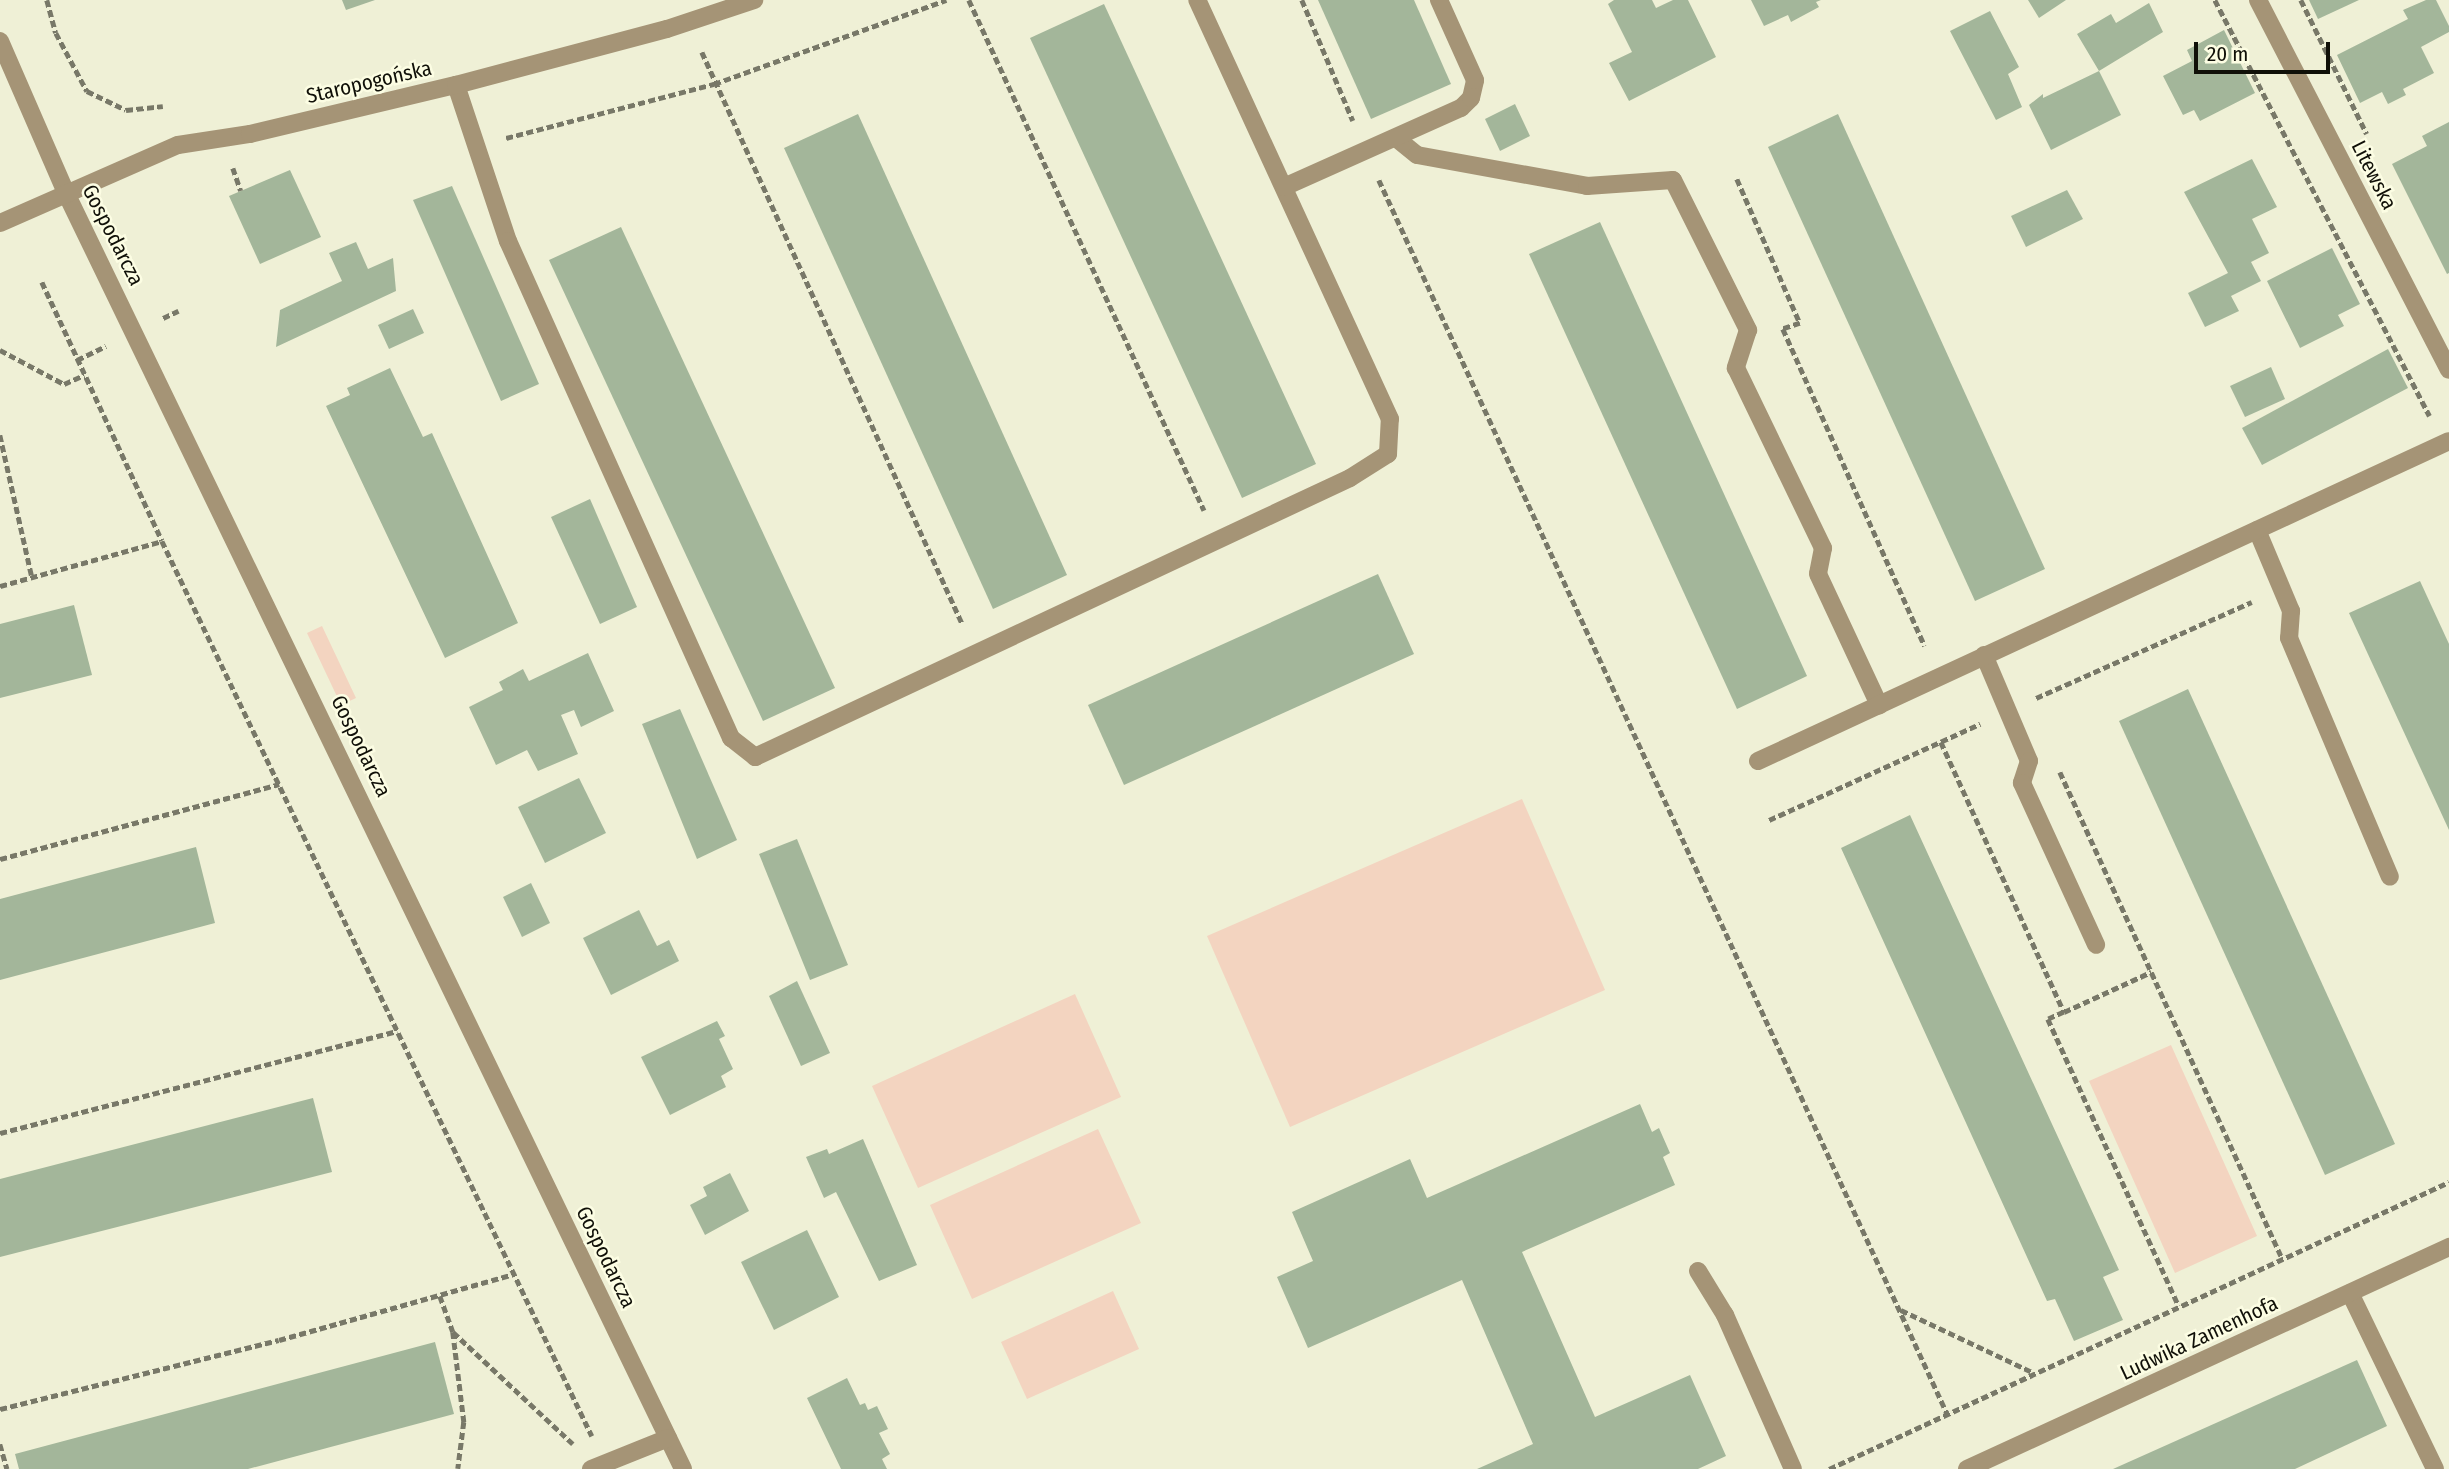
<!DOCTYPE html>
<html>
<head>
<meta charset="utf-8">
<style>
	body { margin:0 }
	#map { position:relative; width:2449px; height:1469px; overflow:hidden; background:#eff0d6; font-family:"Fira Sans Condensed",sans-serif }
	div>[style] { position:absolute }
	.green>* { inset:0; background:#f3d4c0 }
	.building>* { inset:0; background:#a3b69a }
	.path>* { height:4.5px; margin-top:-2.25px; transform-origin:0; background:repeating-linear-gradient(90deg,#787868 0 7px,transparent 0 10.5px) }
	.minor>* { height:18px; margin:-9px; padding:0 9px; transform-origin:9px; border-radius:9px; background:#a59476 }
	span { translate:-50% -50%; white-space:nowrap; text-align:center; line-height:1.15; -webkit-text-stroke:5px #fcfde3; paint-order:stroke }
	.street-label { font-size:21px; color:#101008 }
	.scale { position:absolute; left:2194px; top:42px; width:136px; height:32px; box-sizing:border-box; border:4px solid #101008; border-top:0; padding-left:9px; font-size:21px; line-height:24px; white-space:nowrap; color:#101008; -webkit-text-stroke:5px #fcfde3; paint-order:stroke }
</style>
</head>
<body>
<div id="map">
	<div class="green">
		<i style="clip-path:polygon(322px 626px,356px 698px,341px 705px,307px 633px)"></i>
		<i style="clip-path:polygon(1522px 799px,1605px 990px,1290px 1127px,1207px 936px)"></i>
		<i style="clip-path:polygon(1075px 994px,1121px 1097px,918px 1188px,872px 1086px)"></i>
		<i style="clip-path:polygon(2171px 1045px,2257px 1236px,2175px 1273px,2089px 1081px)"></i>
		<i style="clip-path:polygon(1098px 1129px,1141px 1223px,972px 1299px,930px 1205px)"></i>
		<i style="clip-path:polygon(1113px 1291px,1139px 1349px,1027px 1399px,1001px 1342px)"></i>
	</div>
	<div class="building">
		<i style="clip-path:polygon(342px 0,375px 0,346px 10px)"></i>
		<i style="clip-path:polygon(1318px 0,1414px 0,1451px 84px,1371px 119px)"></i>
		<i style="clip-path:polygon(1614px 0,1652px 0,1656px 8px,1673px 0,1688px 0,1716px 57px,1629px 101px,1609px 63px,1632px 52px,1608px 4px)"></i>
		<i style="clip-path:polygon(1751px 0,1821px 0,1816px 2px,1819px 7px,1791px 22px,1788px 15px,1764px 26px)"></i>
		<i style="clip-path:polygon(2028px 0,2066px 0,2039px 18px)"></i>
		<i style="clip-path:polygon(2309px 0,2359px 0,2318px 19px)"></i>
		<i style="clip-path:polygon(2426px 0,2436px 0,2449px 26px,2449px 32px,2421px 47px,2434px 73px,2403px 89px,2406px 95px,2388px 104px,2382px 92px,2360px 103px,2337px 55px,2408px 19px,2403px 10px)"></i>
		<i style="clip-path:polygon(2149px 3px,2163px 32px,2099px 71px,2077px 34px,2111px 14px,2116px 23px)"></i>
		<i style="clip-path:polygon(1104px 4px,1316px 464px,1242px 498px,1030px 38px)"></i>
		<i style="clip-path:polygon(1990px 11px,2019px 67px,2008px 74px,2022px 107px,1996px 120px,1950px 31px)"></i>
		<i style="clip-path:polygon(2224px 30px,2255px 93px,2200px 121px,2194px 110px,2183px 115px,2163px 76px,2192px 61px,2187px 50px)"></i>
		<i style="clip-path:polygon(2099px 71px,2121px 115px,2051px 150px,2029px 105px,2043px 94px,2043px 98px)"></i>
		<i style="clip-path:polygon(1515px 104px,1530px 136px,1500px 151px,1485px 119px)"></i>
		<i style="clip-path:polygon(858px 114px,1067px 575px,993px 609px,784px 148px)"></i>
		<i style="clip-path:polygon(1838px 114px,2045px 569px,1975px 601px,1768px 147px)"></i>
		<i style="clip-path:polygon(2449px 122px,2449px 273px,2447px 274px,2392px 164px,2427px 146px,2422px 136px)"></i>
		<i style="clip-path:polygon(2252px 159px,2277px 207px,2252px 219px,2269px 253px,2251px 262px,2261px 281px,2231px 296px,2239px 311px,2205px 327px,2188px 293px,2228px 273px,2184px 192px)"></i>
		<i style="clip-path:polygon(290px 170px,321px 237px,260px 264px,229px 196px)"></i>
		<i style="clip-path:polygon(452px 186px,539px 384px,501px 401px,413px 200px)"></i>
		<i style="clip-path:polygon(2067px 190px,2083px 219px,2026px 247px,2011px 216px)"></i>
		<i style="clip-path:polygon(1600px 222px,1807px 676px,1737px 709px,1529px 254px)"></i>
		<i style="clip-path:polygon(621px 227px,835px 688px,763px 721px,549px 260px)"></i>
		<i style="clip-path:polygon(356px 242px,368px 269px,393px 258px,396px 291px,276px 347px,280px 310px,342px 281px,329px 253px)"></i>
		<i style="clip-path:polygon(2332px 248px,2360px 304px,2338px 315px,2344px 326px,2300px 348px,2267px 281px)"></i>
		<i style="clip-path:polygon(413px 309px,424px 333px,389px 349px,378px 325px)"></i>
		<i style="clip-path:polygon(2388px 349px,2408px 388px,2262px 465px,2242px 428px)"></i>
		<i style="clip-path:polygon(2271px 367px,2285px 399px,2245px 417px,2230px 386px)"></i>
		<i style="clip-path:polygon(390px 368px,423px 437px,432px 433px,518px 623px,445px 658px,326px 406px,350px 395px,347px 388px)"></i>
		<i style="clip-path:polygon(590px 499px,637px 607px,600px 624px,551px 517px)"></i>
		<i style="clip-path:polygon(1378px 574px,1414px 654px,1124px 785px,1088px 705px)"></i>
		<i style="clip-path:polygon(2420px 581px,2449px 644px,2449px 830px,2349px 613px)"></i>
		<i style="clip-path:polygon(74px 605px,92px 675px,0 698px,0 624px)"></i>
		<i style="clip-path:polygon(588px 653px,614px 711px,581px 727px,574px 710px,561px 715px,578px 754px,538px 771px,527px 750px,496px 765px,469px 707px,503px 690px,499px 682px,523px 669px,529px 681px)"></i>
		<i style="clip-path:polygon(2188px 689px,2395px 1144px,2325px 1175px,2119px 721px)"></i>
		<i style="clip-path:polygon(680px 709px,737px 840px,697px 859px,642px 724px)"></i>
		<i style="clip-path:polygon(579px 778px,606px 833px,545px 863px,518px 807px)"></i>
		<i style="clip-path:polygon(1910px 815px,2119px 1270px,2103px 1277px,2123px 1320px,2074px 1341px,2055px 1299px,2047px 1301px,1841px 848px)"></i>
		<i style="clip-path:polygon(797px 839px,848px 965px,810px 980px,759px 854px)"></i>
		<i style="clip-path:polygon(196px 847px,215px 923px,0 980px,0 899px)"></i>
		<i style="clip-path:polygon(531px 883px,550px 923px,522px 937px,503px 897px)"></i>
		<i style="clip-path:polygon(639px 910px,657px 946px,669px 940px,679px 961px,611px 995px,583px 938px)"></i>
		<i style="clip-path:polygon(797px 981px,830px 1053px,801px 1066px,769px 996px)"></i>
		<i style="clip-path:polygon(717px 1021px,725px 1036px,719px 1039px,733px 1069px,721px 1076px,726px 1087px,670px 1115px,641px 1057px)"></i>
		<i style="clip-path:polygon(313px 1098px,332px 1172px,0 1257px,0 1179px)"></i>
		<i style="clip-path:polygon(1640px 1104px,1652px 1132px,1659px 1128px,1670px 1153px,1663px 1157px,1675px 1185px,1522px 1252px,1595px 1417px,1690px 1375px,1726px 1456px,1698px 1469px,1477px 1469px,1533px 1444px,1462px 1280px,1308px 1348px,1277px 1277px,1313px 1261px,1292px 1212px,1410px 1159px,1427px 1198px)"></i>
		<i style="clip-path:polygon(863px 1139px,917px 1265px,879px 1281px,836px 1192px,824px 1198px,806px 1157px,827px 1149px,829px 1154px)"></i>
		<i style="clip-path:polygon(730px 1173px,749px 1211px,705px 1235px,690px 1205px,707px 1196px,703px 1187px)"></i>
		<i style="clip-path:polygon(807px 1230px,839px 1297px,774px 1330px,741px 1262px)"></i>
		<i style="clip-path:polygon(435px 1342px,454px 1414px,248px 1469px,19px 1469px,15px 1454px)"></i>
		<i style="clip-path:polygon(2357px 1360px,2387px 1426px,2295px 1469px,2113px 1469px)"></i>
		<i style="clip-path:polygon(847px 1378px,860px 1405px,865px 1403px,868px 1410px,877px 1406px,888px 1429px,879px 1433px,890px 1454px,882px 1459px,887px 1469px,841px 1469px,807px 1398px)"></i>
	</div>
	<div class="path">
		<i style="left:47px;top:0;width:34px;rotate:75deg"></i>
		<i style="left:56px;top:33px;width:66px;rotate:61.9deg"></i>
		<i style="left:87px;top:91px;width:43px;rotate:26deg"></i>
		<i style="left:126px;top:110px;width:37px;rotate:-6deg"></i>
		<i style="left:969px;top:0;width:562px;rotate:65.26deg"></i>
		<i style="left:1302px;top:0;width:131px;rotate:67.1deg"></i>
		<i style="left:2215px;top:0;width:468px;rotate:62.7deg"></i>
		<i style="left:2301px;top:0;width:149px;rotate:63.8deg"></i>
		<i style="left:702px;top:52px;width:627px;rotate:65.52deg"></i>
		<i style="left:506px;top:138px;width:215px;rotate:-14.6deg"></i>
		<i style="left:714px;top:84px;width:247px;rotate:-19.9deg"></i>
		<i style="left:233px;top:168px;width:24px;rotate:71deg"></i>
		<i style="left:1737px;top:179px;width:157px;rotate:66.4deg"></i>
		<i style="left:1800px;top:323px;width:18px;rotate:161deg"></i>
		<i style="left:1783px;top:329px;width:347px;rotate:65.9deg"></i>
		<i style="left:1379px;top:180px;width:1358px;rotate:65.27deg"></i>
		<i style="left:42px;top:282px;width:285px;rotate:65.1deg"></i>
		<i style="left:162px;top:541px;width:993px;rotate:64.34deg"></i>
		<i style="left:163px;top:318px;width:17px;rotate:-25deg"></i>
		<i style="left:0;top:350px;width:72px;rotate:28deg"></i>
		<i style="left:64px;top:384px;width:22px;rotate:-24deg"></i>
		<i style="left:77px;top:360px;width:32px;rotate:-26deg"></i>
		<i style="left:0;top:435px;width:146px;rotate:77.3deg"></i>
		<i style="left:0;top:586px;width:168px;rotate:-15.5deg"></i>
		<i style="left:2036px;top:698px;width:236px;rotate:-24deg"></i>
		<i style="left:1941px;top:742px;width:297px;rotate:65.5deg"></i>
		<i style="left:2064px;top:1012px;width:17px;rotate:156deg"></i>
		<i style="left:2048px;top:1019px;width:315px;rotate:65.5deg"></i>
		<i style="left:2060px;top:772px;width:534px;rotate:65.45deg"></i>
		<i style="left:1769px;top:820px;width:232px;rotate:-24.5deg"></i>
		<i style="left:0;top:859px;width:289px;rotate:-15deg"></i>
		<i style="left:2064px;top:1012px;width:96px;rotate:-24.7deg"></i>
		<i style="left:0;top:1133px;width:410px;rotate:-14.4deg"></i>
		<i style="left:440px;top:1296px;width:38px;rotate:70deg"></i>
		<i style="left:453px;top:1332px;width:91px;rotate:83deg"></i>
		<i style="left:464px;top:1422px;width:47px;rotate:97.3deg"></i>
		<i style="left:1901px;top:1310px;width:147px;rotate:25.3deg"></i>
		<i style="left:453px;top:1332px;width:164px;rotate:43deg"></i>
		<i style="left:0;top:1409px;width:287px;rotate:-13.9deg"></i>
		<i style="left:279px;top:1340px;width:244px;rotate:-15.7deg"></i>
		<i style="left:0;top:1444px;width:26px;rotate:74deg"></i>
		<i style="left:1829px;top:1469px;width:683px;rotate:-24.84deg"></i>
	</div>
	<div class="minor">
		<i style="left:2258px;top:0;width:416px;rotate:62.7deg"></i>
		<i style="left:0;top:41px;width:166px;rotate:66.5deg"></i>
		<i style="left:66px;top:193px;width:1417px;rotate:64.19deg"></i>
		<i style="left:456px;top:85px;width:164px;rotate:71.6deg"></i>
		<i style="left:508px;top:241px;width:545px;rotate:65.83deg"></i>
		<i style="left:731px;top:738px;width:31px;rotate:38deg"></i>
		<i style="left:755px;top:757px;width:657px;rotate:-25.12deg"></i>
		<i style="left:1350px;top:478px;width:45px;rotate:-32.3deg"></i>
		<i style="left:1388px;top:454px;width:35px;rotate:-87deg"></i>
		<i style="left:1390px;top:419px;width:461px;rotate:-114.7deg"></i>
		<i style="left:1396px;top:138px;width:27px;rotate:39deg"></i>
		<i style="left:1417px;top:155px;width:173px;rotate:10.3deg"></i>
		<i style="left:1587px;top:186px;width:86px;rotate:-4deg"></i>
		<i style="left:1673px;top:180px;width:168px;rotate:63.4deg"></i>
		<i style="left:1748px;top:330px;width:40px;rotate:108deg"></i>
		<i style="left:1736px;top:368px;width:200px;rotate:64.2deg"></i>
		<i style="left:1823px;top:548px;width:26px;rotate:101deg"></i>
		<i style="left:1818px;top:574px;width:145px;rotate:65deg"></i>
		<i style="left:1284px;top:187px;width:194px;rotate:-24.1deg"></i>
		<i style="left:1461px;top:108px;width:14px;rotate:-45deg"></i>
		<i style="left:1471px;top:98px;width:18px;rotate:-77deg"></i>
		<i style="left:1475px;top:80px;width:88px;rotate:-114.2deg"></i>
		<i style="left:0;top:223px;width:194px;rotate:-23.7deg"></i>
		<i style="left:178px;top:145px;width:73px;rotate:-8.7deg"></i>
		<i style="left:250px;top:134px;width:212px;rotate:-13.4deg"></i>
		<i style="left:456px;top:85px;width:218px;rotate:-14.9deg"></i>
		<i style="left:667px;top:29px;width:92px;rotate:-18.4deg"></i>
		<i style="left:2257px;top:530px;width:88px;rotate:67.2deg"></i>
		<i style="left:2291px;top:611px;width:27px;rotate:94deg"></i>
		<i style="left:2289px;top:638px;width:259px;rotate:67.1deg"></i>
		<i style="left:1984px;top:655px;width:115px;rotate:67deg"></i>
		<i style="left:2029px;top:761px;width:23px;rotate:108deg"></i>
		<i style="left:2022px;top:783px;width:178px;rotate:65.4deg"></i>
		<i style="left:1758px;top:761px;width:761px;rotate:-24.85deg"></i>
		<i style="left:1698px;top:1271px;width:52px;rotate:58.5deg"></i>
		<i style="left:1725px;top:1315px;width:168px;rotate:66.2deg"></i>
		<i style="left:2350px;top:1293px;width:195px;rotate:64.2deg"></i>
		<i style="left:591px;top:1469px;width:83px;rotate:-21.9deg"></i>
		<i style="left:1967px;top:1469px;width:531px;rotate:-24.73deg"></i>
	</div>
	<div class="street-label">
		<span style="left:369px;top:82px;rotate:-13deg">Staropogońska</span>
		<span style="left:2374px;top:175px;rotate:63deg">Litewska</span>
		<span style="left:113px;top:235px;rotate:63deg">Gospodarcza</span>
		<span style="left:361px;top:746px;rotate:64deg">Gospodarcza</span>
		<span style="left:606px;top:1257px;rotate:64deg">Gospodarcza</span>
		<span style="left:2199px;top:1338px;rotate:-25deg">Ludwika Zamenhofa</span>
	</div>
	<div class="scale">20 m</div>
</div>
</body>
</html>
